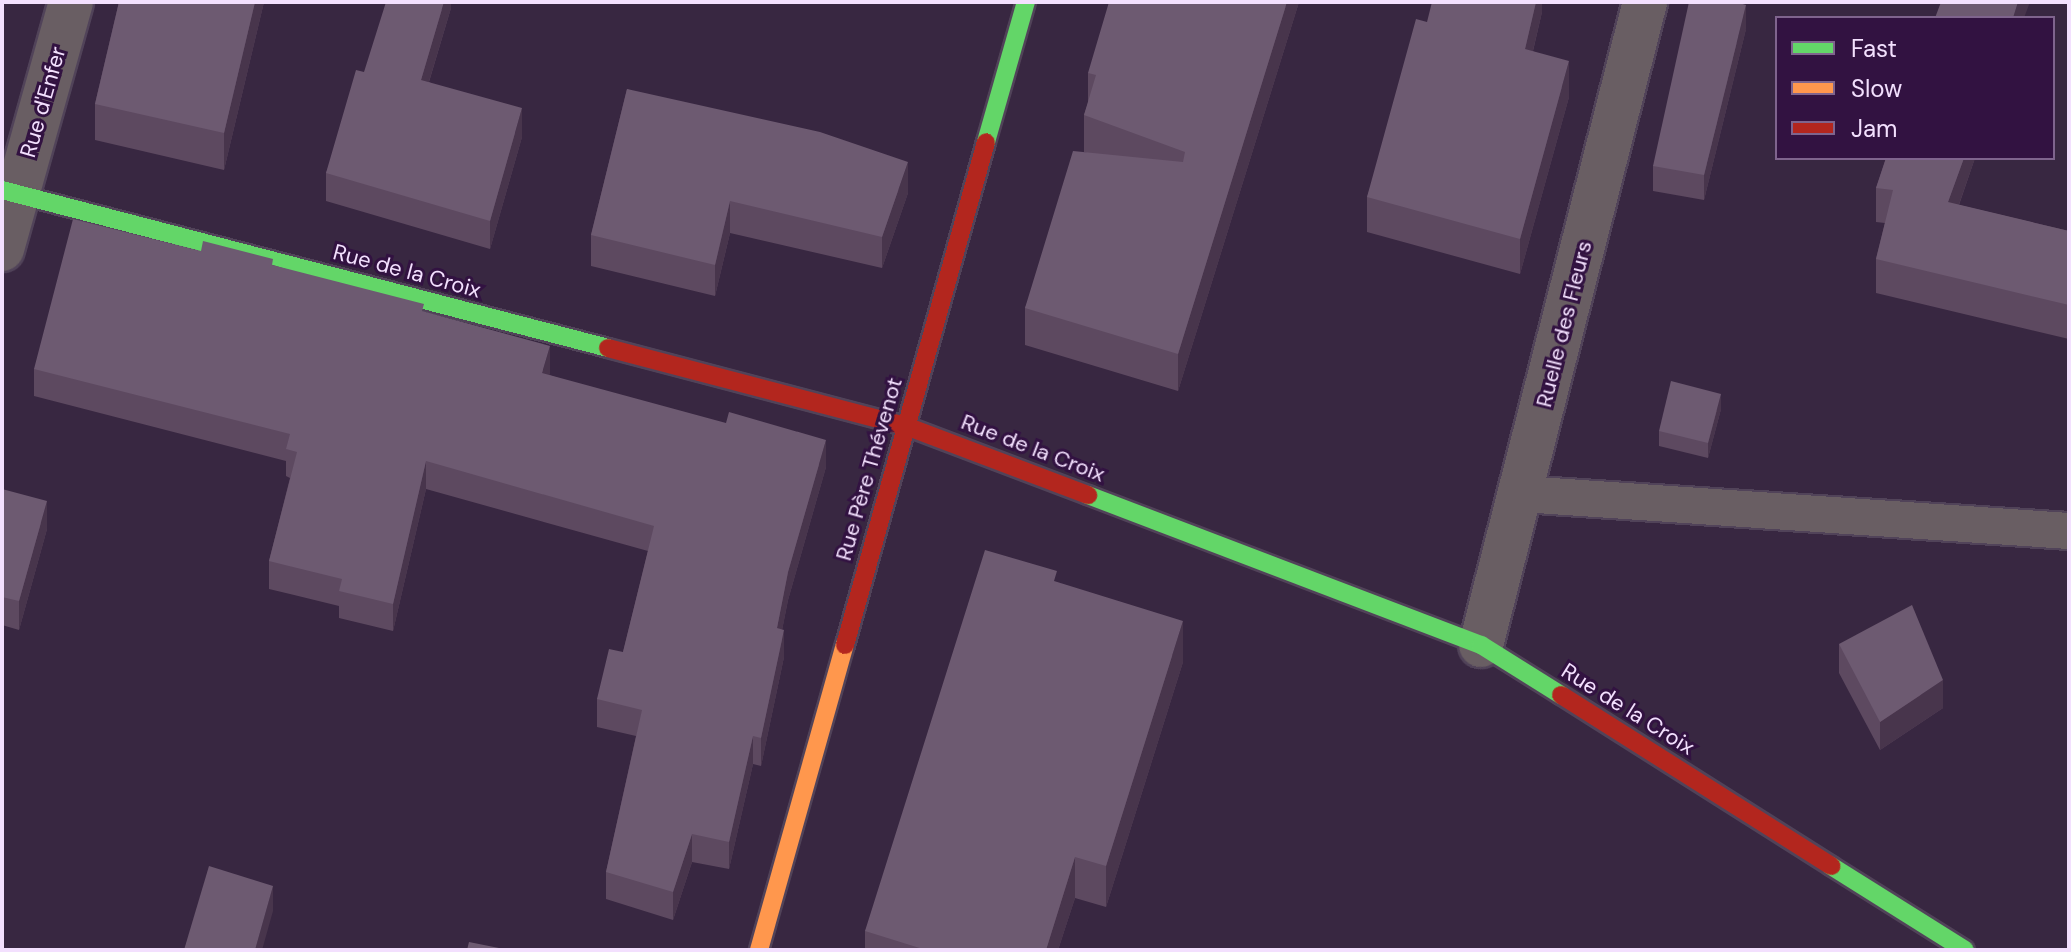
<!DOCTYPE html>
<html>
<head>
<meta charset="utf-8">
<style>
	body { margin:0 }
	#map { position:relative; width:2071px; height:952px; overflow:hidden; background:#382741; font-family:"DM Sans",sans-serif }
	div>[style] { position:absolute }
	.roads { filter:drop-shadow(2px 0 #514359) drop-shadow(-2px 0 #514359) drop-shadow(0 2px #514359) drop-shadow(0 -2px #514359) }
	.lane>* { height:36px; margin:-18px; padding:0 18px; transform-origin:18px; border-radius:18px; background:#695e63 }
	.street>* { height:44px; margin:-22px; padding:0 22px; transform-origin:22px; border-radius:22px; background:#695e63 }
	.fast>* { height:18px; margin:-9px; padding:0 9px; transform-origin:9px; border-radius:9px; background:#63d668 }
	.slow>* { height:18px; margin:-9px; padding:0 9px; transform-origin:9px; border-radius:9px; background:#ff974d }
	.jam>* { height:18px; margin:-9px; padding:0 9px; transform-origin:9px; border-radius:9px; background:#b3261e }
	.wall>* { inset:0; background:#5d4960 }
	.shaded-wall>* { inset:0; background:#48354c }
	.building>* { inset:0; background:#6d5a71 }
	span { translate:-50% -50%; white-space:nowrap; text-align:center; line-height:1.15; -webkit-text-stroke:6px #321241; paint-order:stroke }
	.street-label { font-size:22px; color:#f3e0fe }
	.frame { position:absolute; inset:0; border:4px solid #f3e0fe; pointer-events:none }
	.legend { position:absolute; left:1775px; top:16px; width:280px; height:144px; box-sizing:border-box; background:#321241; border:2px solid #7f648d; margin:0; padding:10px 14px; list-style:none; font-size:24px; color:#f3e0fe }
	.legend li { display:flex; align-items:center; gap:16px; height:40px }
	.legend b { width:40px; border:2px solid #7f648d }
</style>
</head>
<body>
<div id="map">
	<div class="roads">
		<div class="lane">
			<i style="left:1522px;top:494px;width:548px;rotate:3.87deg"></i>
		</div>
		<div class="street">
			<i style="left:2px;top:249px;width:256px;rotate:-74.4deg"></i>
			<i style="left:1481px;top:645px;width:664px;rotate:-75.69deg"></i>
		</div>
		<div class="fast">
			<i style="left:986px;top:142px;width:146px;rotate:-74.1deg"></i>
			<i style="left:2px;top:190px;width:626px;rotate:14.61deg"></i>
			<i style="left:1088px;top:495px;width:421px;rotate:20.9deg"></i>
			<i style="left:1481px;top:645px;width:94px;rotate:32deg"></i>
			<i style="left:1831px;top:866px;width:158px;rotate:32.1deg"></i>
		</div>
		<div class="slow">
			<i style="left:759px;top:950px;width:317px;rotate:-74.3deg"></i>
		</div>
		<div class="jam">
			<i style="left:608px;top:348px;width:308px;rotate:14.7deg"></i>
			<i style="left:906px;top:426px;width:195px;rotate:20.8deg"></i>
			<i style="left:845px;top:645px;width:522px;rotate:-74.34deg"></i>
			<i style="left:1561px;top:695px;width:320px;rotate:32.3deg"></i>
		</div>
	</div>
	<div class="wall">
		<i style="clip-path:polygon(119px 2px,264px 2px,224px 170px,95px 140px,95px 104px)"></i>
		<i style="clip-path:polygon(451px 2px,451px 8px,429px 82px,522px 137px,490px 249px,326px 201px,326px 173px,364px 72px)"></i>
		<i style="clip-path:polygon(1299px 2px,1178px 391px,1025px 345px,1025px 308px,1087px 153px,1084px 152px,1084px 115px,1088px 103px,1088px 73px)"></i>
		<i style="clip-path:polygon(1542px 2px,1542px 12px,1533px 51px,1569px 97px,1520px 274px,1367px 232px,1367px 197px,1427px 22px)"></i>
		<i style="clip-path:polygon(1746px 29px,1704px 200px,1653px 191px,1653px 166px)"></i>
		<i style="clip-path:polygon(627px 89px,908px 193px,882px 268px,730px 233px,715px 296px,591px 266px,591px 235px)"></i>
		<i style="clip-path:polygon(1886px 158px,1975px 158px,1959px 205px,2069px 231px,2069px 339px,1876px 293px,1876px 259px,1885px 223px,1876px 222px,1876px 188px)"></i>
		<i style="clip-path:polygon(201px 251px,273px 265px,424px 312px,550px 373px,549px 375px,826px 467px,788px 600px,782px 630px,784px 657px,761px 766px,753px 764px,729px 869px,692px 862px,673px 920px,606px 899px,606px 872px,636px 736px,597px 727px,597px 699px,623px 652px,648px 551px,426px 489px,393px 631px,339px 618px,339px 606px,269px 589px,269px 561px,290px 478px,286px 476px,286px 461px,34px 396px,34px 369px)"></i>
		<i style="clip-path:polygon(1721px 409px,1708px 458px,1659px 446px,1659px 431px)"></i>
		<i style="clip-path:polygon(2px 489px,47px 529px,19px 630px,2px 625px)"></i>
		<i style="clip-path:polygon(1057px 582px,1183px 662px,1106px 907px,1075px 898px,1058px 950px,865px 950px,865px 931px)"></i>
		<i style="clip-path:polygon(1839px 644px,1943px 708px,1880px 750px,1839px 673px)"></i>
	</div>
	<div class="shaded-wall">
		<i style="clip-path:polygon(255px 2px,264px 2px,224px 170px,224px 133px)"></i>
		<i style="clip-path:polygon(444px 2px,451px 2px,451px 8px,421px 108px,421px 80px)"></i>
		<i style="clip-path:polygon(1287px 2px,1299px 2px,1178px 391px,1178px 354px)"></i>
		<i style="clip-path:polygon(1536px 2px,1542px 2px,1542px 12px,1525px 84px,1525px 49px)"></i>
		<i style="clip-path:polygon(2018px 2px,2030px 2px,2024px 18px,2013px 18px)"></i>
		<i style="clip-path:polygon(1746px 5px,1746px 29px,1704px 200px,1704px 175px)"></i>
		<i style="clip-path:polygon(1569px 61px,1569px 97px,1520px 274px,1520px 239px)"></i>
		<i style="clip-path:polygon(522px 108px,522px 137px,490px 249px,490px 221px)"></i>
		<i style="clip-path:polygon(1964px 158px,1975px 158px,1948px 236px,1948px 202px)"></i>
		<i style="clip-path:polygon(908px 162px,908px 193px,882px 268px,882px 237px)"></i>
		<i style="clip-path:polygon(730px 201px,730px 233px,715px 296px,715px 265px)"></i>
		<i style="clip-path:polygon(550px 346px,550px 373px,542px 401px,542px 373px)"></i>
		<i style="clip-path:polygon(1721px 394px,1721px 409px,1708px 458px,1708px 443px)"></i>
		<i style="clip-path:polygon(826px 440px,826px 467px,788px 600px,777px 656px,777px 628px,788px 572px)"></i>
		<i style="clip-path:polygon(426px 461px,426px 489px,393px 631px,393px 604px)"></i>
		<i style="clip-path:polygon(47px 501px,47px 529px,19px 630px,19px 601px)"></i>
		<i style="clip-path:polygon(1183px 621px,1183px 662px,1106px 907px,1106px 866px)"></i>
		<i style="clip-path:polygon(784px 630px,784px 657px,761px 766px,761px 738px)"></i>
		<i style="clip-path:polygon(1943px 680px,1943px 708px,1880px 750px,1880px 722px)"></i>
		<i style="clip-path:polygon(753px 736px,753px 764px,729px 869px,729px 842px)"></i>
		<i style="clip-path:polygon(692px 834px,692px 862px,673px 920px,673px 892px)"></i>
		<i style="clip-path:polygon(1075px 857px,1075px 898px,1058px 950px,1046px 950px)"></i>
		<i style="clip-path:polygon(273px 886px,273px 911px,262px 950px,255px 950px)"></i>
	</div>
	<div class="building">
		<i style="clip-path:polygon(119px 2px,255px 2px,224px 133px,95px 104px)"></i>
		<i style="clip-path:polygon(386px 2px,444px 2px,421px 80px,522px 108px,490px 221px,326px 173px,356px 70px,364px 72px)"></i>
		<i style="clip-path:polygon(1109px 2px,1287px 2px,1178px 354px,1025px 308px,1073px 151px,1183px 162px,1185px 152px,1084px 115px,1096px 75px,1088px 73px)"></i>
		<i style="clip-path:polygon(1432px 2px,1536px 2px,1525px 49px,1569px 61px,1520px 239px,1367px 197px,1416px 19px,1427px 22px)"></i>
		<i style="clip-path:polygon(1689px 2px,1736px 2px,1746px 5px,1704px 175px,1653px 166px)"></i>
		<i style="clip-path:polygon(1941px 2px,2018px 2px,2013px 18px,1935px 18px)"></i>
		<i style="clip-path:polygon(627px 89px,820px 132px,908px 162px,882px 237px,730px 201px,715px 265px,591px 235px)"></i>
		<i style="clip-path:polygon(1886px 158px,1964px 158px,1948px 202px,2069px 231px,2069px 305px,1876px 259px,1893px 190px,1876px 188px)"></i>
		<i style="clip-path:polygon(73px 219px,201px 251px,203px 241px,273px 259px,272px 265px,424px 304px,422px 311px,550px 346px,542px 373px,726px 423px,729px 412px,826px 440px,788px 572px,777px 628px,784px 630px,761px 738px,753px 736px,729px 842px,692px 834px,673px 892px,606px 872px,642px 710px,597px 699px,609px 649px,623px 652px,654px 526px,426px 461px,393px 604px,339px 591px,342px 579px,269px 561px,297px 452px,286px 449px,290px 434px,34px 369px)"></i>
		<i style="clip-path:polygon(1671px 381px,1721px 394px,1708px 443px,1659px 431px)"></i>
		<i style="clip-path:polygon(2px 489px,47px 501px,19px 601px,2px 597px)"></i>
		<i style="clip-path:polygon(985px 550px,1057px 571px,1054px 581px,1183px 621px,1106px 866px,1075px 857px,1046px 950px,926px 950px,865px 931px)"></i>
		<i style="clip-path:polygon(1912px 605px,1943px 680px,1880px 722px,1839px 644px)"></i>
		<i style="clip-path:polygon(209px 866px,273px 886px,255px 950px,184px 950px)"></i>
		<i style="clip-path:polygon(469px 942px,509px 950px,467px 950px)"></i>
	</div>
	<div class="street-label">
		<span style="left:43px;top:102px;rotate:-74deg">Rue d'Enfer</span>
		<span style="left:407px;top:271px;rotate:15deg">Rue de la Croix</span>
		<span style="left:1564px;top:324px;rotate:-76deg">Ruelle des Fleurs</span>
		<span style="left:1033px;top:448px;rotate:21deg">Rue de la Croix</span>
		<span style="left:869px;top:469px;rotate:-74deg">Rue Père Thévenot</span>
		<span style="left:1628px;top:709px;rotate:32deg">Rue de la Croix</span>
	</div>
	<div class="frame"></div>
	<ul class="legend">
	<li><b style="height:10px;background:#63d668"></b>Fast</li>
	<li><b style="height:10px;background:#ff974d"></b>Slow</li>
	<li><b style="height:10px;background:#b3261e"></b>Jam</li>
	</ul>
</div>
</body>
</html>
